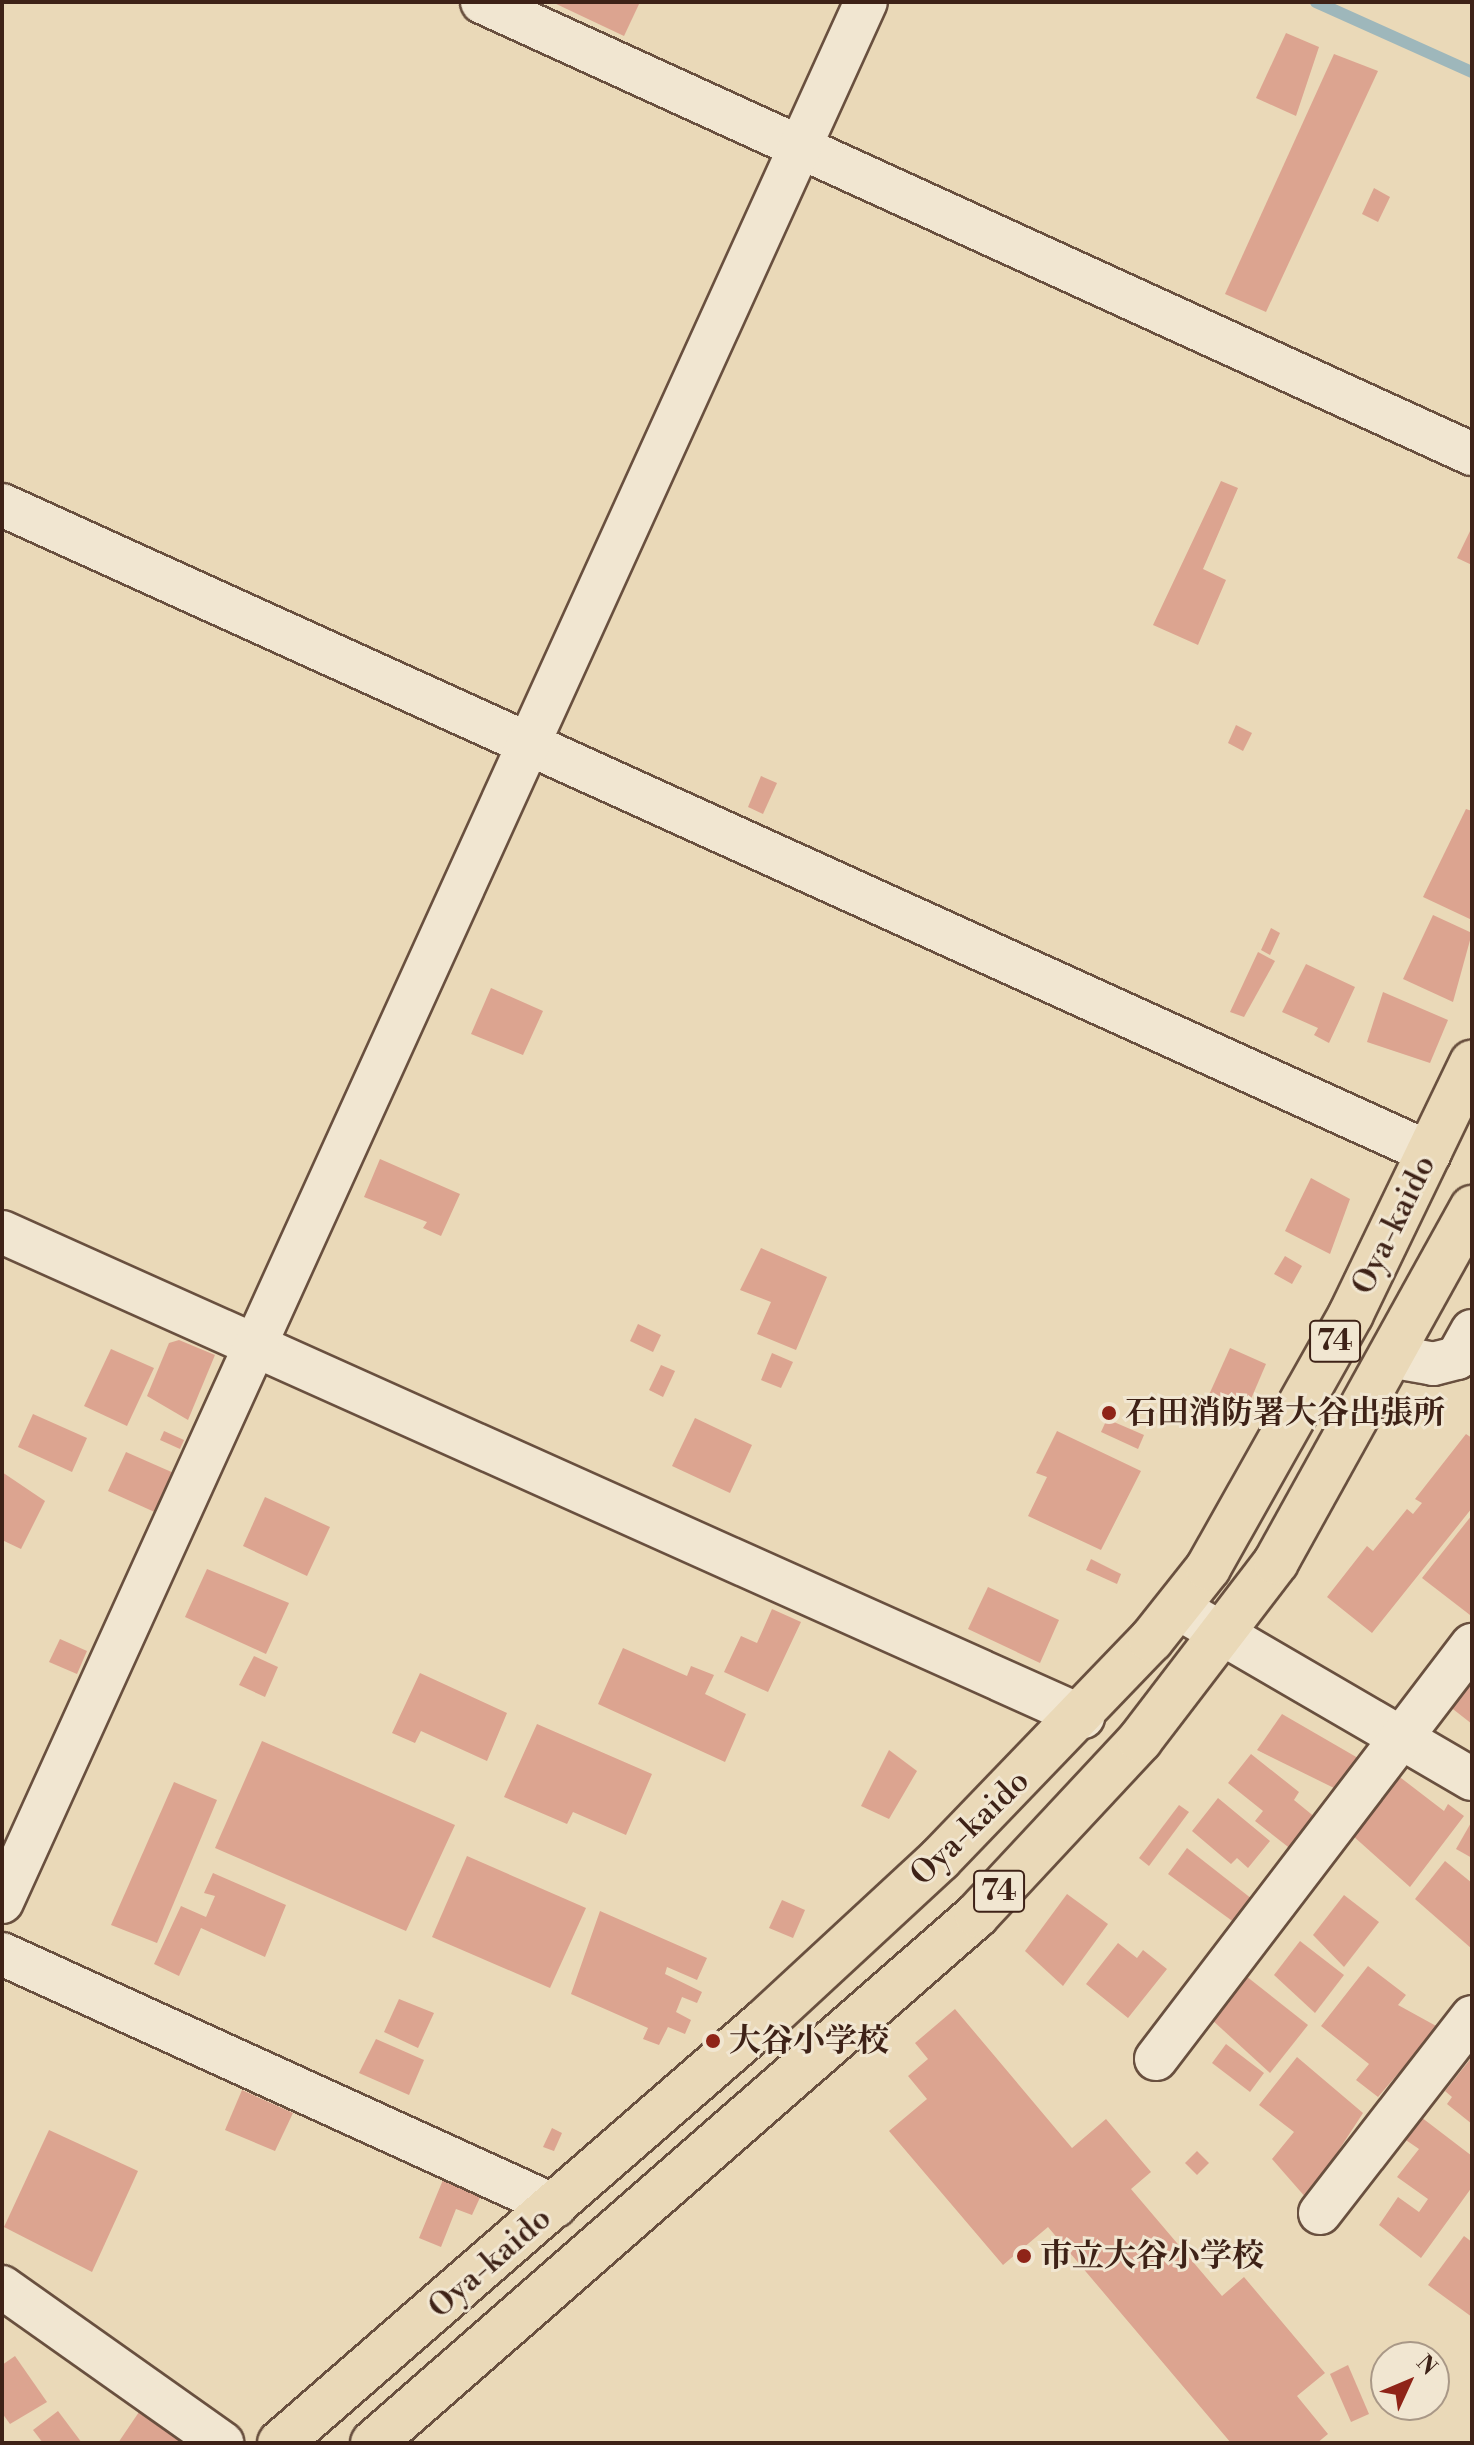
<!DOCTYPE html>
<html>
<head>
<meta charset="utf-8">
<style>
	body { margin:0 }
	#map { position:relative; width:1474px; height:2445px; overflow:hidden; background:#ead9b8; font-family:"Libre Bodoni","Noto Serif JP",serif }
	div>[style] { position:absolute }
	.stream>* { height:12px; margin:-6px; padding:0 6px; transform-origin:6px; border-radius:6px; background:#9eb7bb }
	.building>* { inset:0; background:#dca490 }
	.roads { filter:drop-shadow(2px 0 #69503f) drop-shadow(-2px 0 #69503f) drop-shadow(0 2px #69503f) drop-shadow(0 -2px #69503f) }
	.minor>* { height:42px; margin:-21px; padding:0 21px; transform-origin:21px; border-radius:21px; background:#f1e6d1 }
	.major>* { height:44px; margin:-22px; padding:0 22px; transform-origin:22px; border-radius:22px; background:#ead9b8 }
	.dots>* { width:22px; height:22px; translate:-50% -50%; box-sizing:border-box; border:4px solid #f1e6d1; border-radius:50% }
	span { translate:-50% -50%; white-space:nowrap; text-align:center; line-height:1.15; -webkit-text-stroke:6px #f1e6d1; paint-order:stroke }
	.shield-label span { padding:2px 6px; background:#f1e6d1; border:2px solid; border-radius:6px; -webkit-text-stroke-width:0 }
	.shield-label { font-size:30px; color:#3e2217; font-weight:700 }
	.street-label { font-size:32px; color:#3e2217 }
	.poi-label { font-size:32px; color:#3e2217; font-weight:700 }
	.left { translate:0 -50%; text-align:left }
	.frame { position:absolute; inset:0; border:4px solid #3e2217; pointer-events:none }
	.north { position:absolute; left:1370px; top:2341px; width:80px; height:80px; box-sizing:border-box; background:#f1e6d1; border:2px solid #a99887; border-radius:50%; rotate:46deg; font-size:22px; font-weight:700; line-height:32px; text-align:center; color:#3e2217 }
	.north::after { content:''; display:block; margin:auto; width:28px; height:36px; background:#8f2418; clip-path:polygon(50% 0,100% 100%,50% 72%,0 100%) }
</style>
</head>
<body>
<div id="map">
	<div class="stream">
		<i style="left:1316px;top:2px;width:171px;rotate:24.2deg"></i>
	</div>
	<div class="building">
		<i style="clip-path:polygon(552px 2px,640px 2px,624px 36px)"></i>
		<i style="clip-path:polygon(1286px 33px,1319px 47px,1296px 116px,1256px 98px)"></i>
		<i style="clip-path:polygon(1334px 54px,1378px 71px,1266px 312px,1225px 294px)"></i>
		<i style="clip-path:polygon(1374px 188px,1390px 197px,1378px 222px,1362px 214px)"></i>
		<i style="clip-path:polygon(1221px 481px,1238px 488px,1203px 569px,1226px 580px,1198px 645px,1153px 625px)"></i>
		<i style="clip-path:polygon(1472px 527px,1472px 565px,1457px 558px)"></i>
		<i style="clip-path:polygon(1236px 725px,1252px 733px,1243px 751px,1228px 743px)"></i>
		<i style="clip-path:polygon(761px 776px,777px 783px,763px 814px,748px 807px)"></i>
		<i style="clip-path:polygon(1466px 809px,1472px 811px,1472px 920px,1423px 897px)"></i>
		<i style="clip-path:polygon(1433px 915px,1472px 933px,1453px 1002px,1403px 979px)"></i>
		<i style="clip-path:polygon(1271px 928px,1280px 933px,1270px 955px,1261px 950px)"></i>
		<i style="clip-path:polygon(1258px 952px,1275px 961px,1244px 1017px,1230px 1012px)"></i>
		<i style="clip-path:polygon(1306px 964px,1355px 987px,1329px 1043px,1314px 1035px,1318px 1028px,1282px 1012px)"></i>
		<i style="clip-path:polygon(491px 988px,543px 1011px,523px 1055px,471px 1034px)"></i>
		<i style="clip-path:polygon(1383px 992px,1448px 1020px,1430px 1063px,1367px 1042px)"></i>
		<i style="clip-path:polygon(380px 1159px,460px 1194px,441px 1236px,423px 1228px,427px 1222px,364px 1197px)"></i>
		<i style="clip-path:polygon(1311px 1178px,1350px 1199px,1330px 1254px,1285px 1231px)"></i>
		<i style="clip-path:polygon(761px 1248px,827px 1277px,796px 1350px,757px 1334px,771px 1302px,740px 1290px)"></i>
		<i style="clip-path:polygon(1285px 1256px,1302px 1266px,1292px 1284px,1274px 1274px)"></i>
		<i style="clip-path:polygon(638px 1324px,661px 1335px,653px 1352px,630px 1341px)"></i>
		<i style="clip-path:polygon(179px 1340px,215px 1355px,188px 1420px,147px 1396px,169px 1343px)"></i>
		<i style="clip-path:polygon(1230px 1348px,1266px 1364px,1245px 1413px,1208px 1397px)"></i>
		<i style="clip-path:polygon(111px 1349px,154px 1368px,127px 1426px,84px 1406px)"></i>
		<i style="clip-path:polygon(772px 1353px,793px 1362px,781px 1388px,761px 1380px)"></i>
		<i style="clip-path:polygon(661px 1365px,675px 1371px,663px 1397px,649px 1390px)"></i>
		<i style="clip-path:polygon(33px 1414px,87px 1438px,72px 1472px,18px 1447px)"></i>
		<i style="clip-path:polygon(695px 1418px,752px 1445px,730px 1493px,672px 1466px)"></i>
		<i style="clip-path:polygon(1107px 1419px,1144px 1435px,1138px 1449px,1101px 1432px)"></i>
		<i style="clip-path:polygon(164px 1431px,184px 1440px,180px 1449px,160px 1440px)"></i>
		<i style="clip-path:polygon(1057px 1431px,1141px 1471px,1101px 1550px,1028px 1516px,1047px 1477px,1036px 1473px)"></i>
		<i style="clip-path:polygon(1466px 1434px,1472px 1438px,1472px 1508px,1372px 1633px,1327px 1597px,1367px 1546px,1373px 1551px,1407px 1509px,1413px 1514px,1422px 1503px,1415px 1499px)"></i>
		<i style="clip-path:polygon(126px 1452px,176px 1474px,159px 1514px,108px 1491px)"></i>
		<i style="clip-path:polygon(2px 1472px,45px 1501px,21px 1549px,2px 1540px)"></i>
		<i style="clip-path:polygon(265px 1497px,330px 1527px,307px 1576px,243px 1546px)"></i>
		<i style="clip-path:polygon(1472px 1515px,1472px 1612px,1470px 1615px,1422px 1578px)"></i>
		<i style="clip-path:polygon(1091px 1559px,1121px 1574px,1117px 1584px,1086px 1570px)"></i>
		<i style="clip-path:polygon(207px 1569px,289px 1603px,266px 1654px,185px 1617px)"></i>
		<i style="clip-path:polygon(988px 1587px,1059px 1620px,1040px 1663px,968px 1629px)"></i>
		<i style="clip-path:polygon(772px 1609px,801px 1622px,768px 1692px,724px 1672px,741px 1636px,757px 1643px)"></i>
		<i style="clip-path:polygon(60px 1639px,87px 1651px,77px 1674px,49px 1662px)"></i>
		<i style="clip-path:polygon(623px 1648px,687px 1676px,691px 1666px,714px 1675px,705px 1694px,746px 1714px,725px 1762px,598px 1704px)"></i>
		<i style="clip-path:polygon(254px 1656px,278px 1667px,265px 1697px,239px 1685px)"></i>
		<i style="clip-path:polygon(420px 1673px,507px 1713px,487px 1761px,421px 1731px,415px 1743px,392px 1733px)"></i>
		<i style="clip-path:polygon(1472px 1678px,1472px 1724px,1449px 1706px)"></i>
		<i style="clip-path:polygon(1282px 1714px,1358px 1758px,1336px 1789px,1257px 1750px)"></i>
		<i style="clip-path:polygon(537px 1724px,652px 1774px,626px 1835px,573px 1812px,567px 1824px,504px 1797px)"></i>
		<i style="clip-path:polygon(262px 1741px,455px 1825px,406px 1931px,215px 1848px)"></i>
		<i style="clip-path:polygon(889px 1750px,917px 1771px,889px 1819px,861px 1806px)"></i>
		<i style="clip-path:polygon(1251px 1754px,1299px 1792px,1294px 1800px,1316px 1818px,1292px 1850px,1255px 1821px,1263px 1811px,1228px 1783px)"></i>
		<i style="clip-path:polygon(1401px 1778px,1444px 1811px,1448px 1804px,1464px 1816px,1410px 1887px,1352px 1835px,1388px 1779px)"></i>
		<i style="clip-path:polygon(174px 1782px,217px 1800px,157px 1943px,111px 1925px)"></i>
		<i style="clip-path:polygon(1218px 1798px,1270px 1841px,1248px 1868px,1237px 1858px,1231px 1864px,1192px 1831px)"></i>
		<i style="clip-path:polygon(1179px 1805px,1189px 1812px,1149px 1866px,1139px 1858px)"></i>
		<i style="clip-path:polygon(1472px 1821px,1472px 1858px,1456px 1849px)"></i>
		<i style="clip-path:polygon(1187px 1848px,1252px 1899px,1235px 1923px,1168px 1874px)"></i>
		<i style="clip-path:polygon(467px 1856px,586px 1908px,550px 1988px,432px 1937px)"></i>
		<i style="clip-path:polygon(1445px 1861px,1472px 1883px,1472px 1949px,1415px 1899px)"></i>
		<i style="clip-path:polygon(213px 1873px,286px 1905px,265px 1957px,201px 1928px,179px 1976px,154px 1964px,181px 1906px,206px 1917px,215px 1896px,204px 1893px)"></i>
		<i style="clip-path:polygon(1067px 1894px,1108px 1924px,1063px 1986px,1025px 1951px)"></i>
		<i style="clip-path:polygon(1344px 1895px,1379px 1922px,1344px 1967px,1313px 1935px)"></i>
		<i style="clip-path:polygon(782px 1900px,805px 1910px,793px 1938px,769px 1928px)"></i>
		<i style="clip-path:polygon(600px 1911px,707px 1958px,697px 1980px,667px 1967px,665px 1974px,702px 1992px,697px 2003px,682px 1997px,676px 2012px,691px 2020px,685px 2034px,668px 2027px,659px 2045px,643px 2039px,648px 2028px,571px 1994px)"></i>
		<i style="clip-path:polygon(1300px 1941px,1344px 1975px,1315px 2013px,1274px 1975px)"></i>
		<i style="clip-path:polygon(1118px 1943px,1137px 1958px,1143px 1950px,1167px 1969px,1128px 2018px,1086px 1984px)"></i>
		<i style="clip-path:polygon(1368px 1966px,1406px 1995px,1398px 2005px,1438px 2027px,1378px 2097px,1356px 2080px,1369px 2064px,1321px 2026px)"></i>
		<i style="clip-path:polygon(1246px 1976px,1308px 2025px,1270px 2073px,1211px 2019px)"></i>
		<i style="clip-path:polygon(399px 1999px,434px 2013px,418px 2048px,384px 2032px)"></i>
		<i style="clip-path:polygon(955px 2009px,1072px 2148px,1106px 2119px,1151px 2172px,1131px 2189px,1222px 2296px,1244px 2277px,1325px 2373px,1297px 2396px,1328px 2434px,1317px 2443px,1231px 2443px,1048px 2227px,1003px 2265px,889px 2131px,927px 2099px,908px 2076px,928px 2059px,915px 2043px)"></i>
		<i style="clip-path:polygon(376px 2039px,424px 2060px,409px 2095px,359px 2073px)"></i>
		<i style="clip-path:polygon(1226px 2044px,1264px 2073px,1250px 2092px,1212px 2063px)"></i>
		<i style="clip-path:polygon(1297px 2057px,1363px 2113px,1307px 2199px,1272px 2159px,1294px 2132px,1259px 2105px)"></i>
		<i style="clip-path:polygon(1472px 2057px,1472px 2124px,1447px 2104px,1452px 2097px,1445px 2091px)"></i>
		<i style="clip-path:polygon(242px 2090px,293px 2113px,275px 2151px,225px 2130px)"></i>
		<i style="clip-path:polygon(1417px 2114px,1472px 2156px,1472px 2187px,1421px 2258px,1379px 2225px,1398px 2197px,1419px 2212px,1428px 2199px,1397px 2177px,1419px 2149px,1400px 2136px)"></i>
		<i style="clip-path:polygon(552px 2128px,562px 2133px,554px 2151px,543px 2147px)"></i>
		<i style="clip-path:polygon(49px 2130px,138px 2171px,92px 2272px,4px 2227px)"></i>
		<i style="clip-path:polygon(1197px 2151px,1209px 2163px,1197px 2175px,1185px 2163px)"></i>
		<i style="clip-path:polygon(445px 2175px,483px 2191px,472px 2215px,456px 2209px,441px 2247px,419px 2238px)"></i>
		<i style="clip-path:polygon(1464px 2236px,1472px 2242px,1472px 2317px,1428px 2285px)"></i>
		<i style="clip-path:polygon(15px 2356px,47px 2402px,10px 2424px,2px 2413px,2px 2365px)"></i>
		<i style="clip-path:polygon(1348px 2365px,1369px 2414px,1351px 2422px,1330px 2374px)"></i>
		<i style="clip-path:polygon(58px 2411px,82px 2443px,43px 2443px,33px 2430px)"></i>
		<i style="clip-path:polygon(139px 2412px,183px 2443px,118px 2443px)"></i>
	</div>
	<div class="roads">
		<div class="minor">
			<i style="left:482px;top:2px;width:1088px;rotate:24.54deg"></i>
			<i style="left:2px;top:505px;width:1568px;rotate:24.41deg"></i>
			<i style="left:2px;top:1232px;width:1185px;rotate:24.16deg"></i>
			<i style="left:1395px;top:1357px;width:39px;rotate:10deg"></i>
			<i style="left:1433px;top:1364px;width:25px;rotate:-14deg"></i>
			<i style="left:1457px;top:1358px;width:31px;rotate:-61deg"></i>
			<i style="left:1178px;top:1608px;width:340px;rotate:30.2deg"></i>
			<i style="left:2px;top:1902px;width:2087px;rotate:-65.55deg"></i>
			<i style="left:2px;top:1954px;width:608px;rotate:24.5deg"></i>
			<i style="left:1156px;top:2059px;width:521px;rotate:-52.65deg"></i>
			<i style="left:1320px;top:2213px;width:248px;rotate:-52.2deg"></i>
			<i style="left:2px;top:2287px;width:270px;rotate:35.3deg"></i>
		</div>
		<div class="major">
			<i style="left:280px;top:2443px;width:643px;rotate:-41.03deg"></i>
			<i style="left:765px;top:2021px;width:238px;rotate:-42.8deg"></i>
			<i style="left:940px;top:1859px;width:304px;rotate:-46.1deg"></i>
			<i style="left:1151px;top:1640px;width:92px;rotate:-51.6deg"></i>
			<i style="left:1208px;top:1568px;width:291px;rotate:-60.6deg"></i>
			<i style="left:1351px;top:1314px;width:279px;rotate:-64.3deg"></i>
			<i style="left:373px;top:2443px;width:802px;rotate:-41.16deg"></i>
			<i style="left:977px;top:1915px;width:239px;rotate:-47deg"></i>
			<i style="left:1140px;top:1740px;width:224px;rotate:-52.6deg"></i>
			<i style="left:1276px;top:1562px;width:405px;rotate:-61deg"></i>
		</div>
	</div>
	<div class="dots">
		<i style="left:1109px;top:1413px;background:#8f2418"></i>
		<i style="left:713px;top:2041px;background:#8f2418"></i>
		<i style="left:1024px;top:2256px;background:#8f2418"></i>
	</div>
	<div class="shield-label">
		<span style="left:1335px;top:1341px">74</span>
		<span style="left:999px;top:1891px">74</span>
	</div>
	<div class="street-label">
		<span style="left:1394px;top:1225px;rotate:-64deg">Oya-kaido</span>
		<span style="left:970px;top:1828px;rotate:-44deg">Oya-kaido</span>
		<span style="left:490px;top:2263px;rotate:-41deg">Oya-kaido</span>
	</div>
	<div class="poi-label">
		<span class="left" style="left:1125px;top:1413px">石田消防署大谷出張所</span>
		<span class="left" style="left:729px;top:2041px">大谷小学校</span>
		<span class="left" style="left:1040px;top:2256px">市立大谷小学校</span>
	</div>
	<div class="frame"></div>
	<div class="north">N</div>
</div>
</body>
</html>
